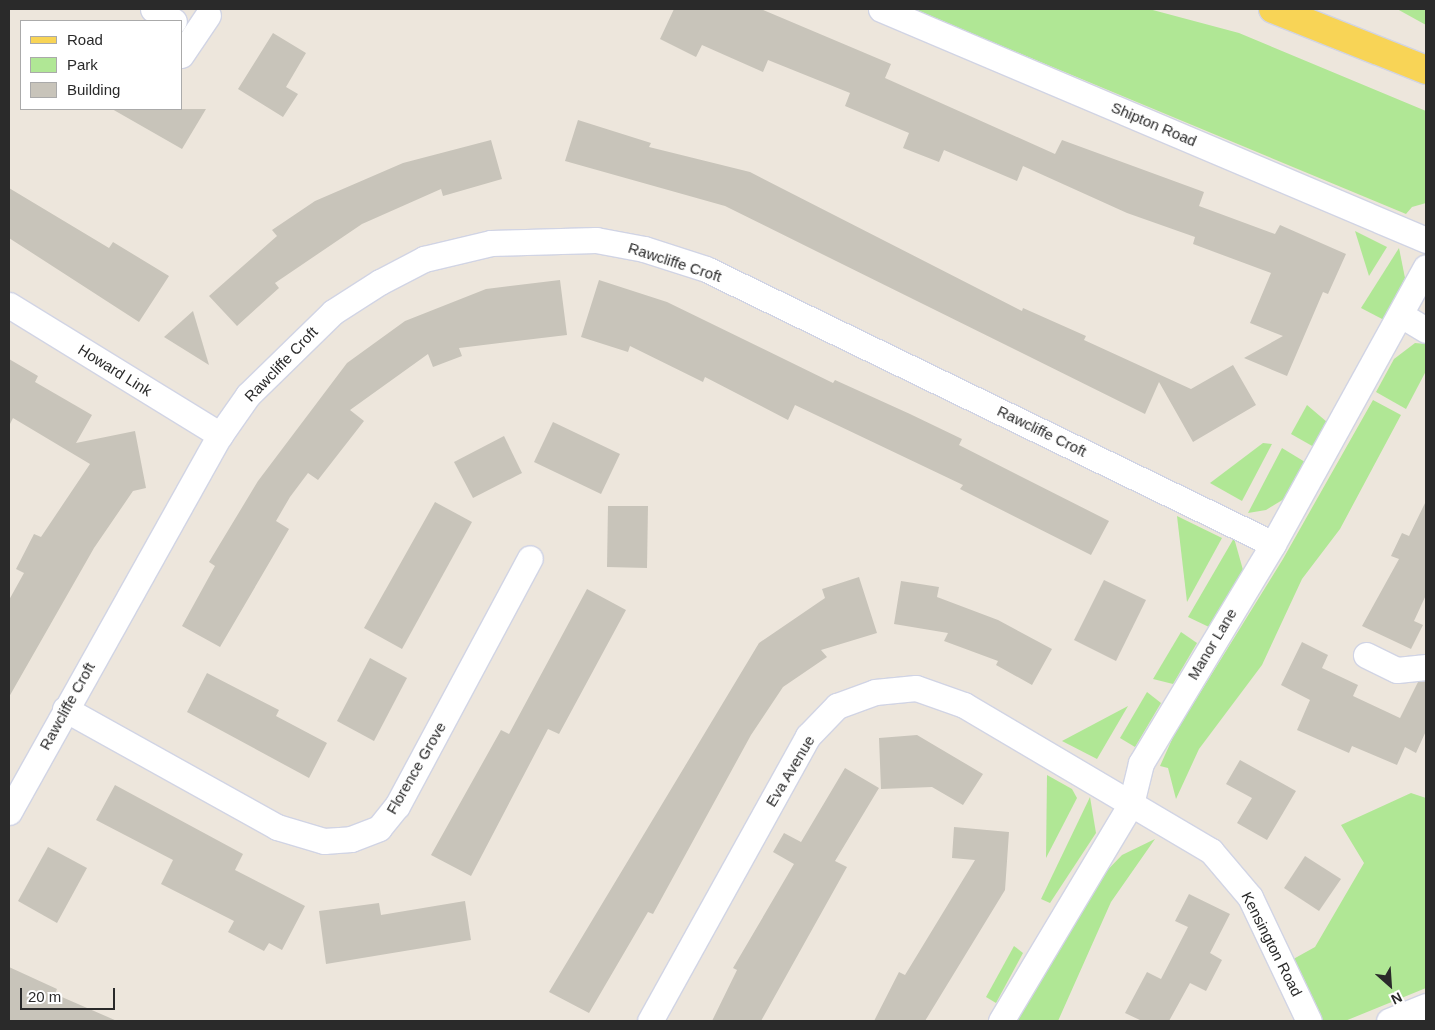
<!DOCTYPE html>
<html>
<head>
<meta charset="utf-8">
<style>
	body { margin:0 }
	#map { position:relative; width:1435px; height:1030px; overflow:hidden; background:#ede6dc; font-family:Helvetica,sans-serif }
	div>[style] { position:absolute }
	.green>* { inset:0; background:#b0e795 }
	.building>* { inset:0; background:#c8c4ba }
	.roads { filter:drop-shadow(1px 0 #d1d4e4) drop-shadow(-1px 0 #d1d4e4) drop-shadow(0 1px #d1d4e4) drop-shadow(0 -1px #d1d4e4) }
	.street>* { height:25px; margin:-12.5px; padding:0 12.5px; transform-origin:12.5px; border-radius:12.5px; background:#fff }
	.primary>* { height:28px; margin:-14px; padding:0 14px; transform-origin:14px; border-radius:14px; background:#f8d456 }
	span { translate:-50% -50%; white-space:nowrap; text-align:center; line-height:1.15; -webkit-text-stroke:5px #fff; paint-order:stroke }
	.street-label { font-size:15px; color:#2a2a2a }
	.frame { position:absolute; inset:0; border:10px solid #2a2a2a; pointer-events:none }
	.legend { position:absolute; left:20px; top:20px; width:162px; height:90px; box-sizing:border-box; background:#fff; border:1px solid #aaa; margin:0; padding:6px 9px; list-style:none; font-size:15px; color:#2a2a2a }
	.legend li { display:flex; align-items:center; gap:10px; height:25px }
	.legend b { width:25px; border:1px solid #aaa }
	.north { position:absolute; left:1365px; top:960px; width:50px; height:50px; -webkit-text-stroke:4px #fff; paint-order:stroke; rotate:154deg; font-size:14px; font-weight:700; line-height:20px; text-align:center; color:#2a2a2a }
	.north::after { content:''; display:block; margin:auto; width:18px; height:22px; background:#2a2a2a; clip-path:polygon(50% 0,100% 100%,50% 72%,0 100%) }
	.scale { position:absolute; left:20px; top:988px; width:95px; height:22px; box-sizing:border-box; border:2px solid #2a2a2a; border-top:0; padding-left:6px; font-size:15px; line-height:18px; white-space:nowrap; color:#2a2a2a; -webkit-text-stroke:4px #fff; paint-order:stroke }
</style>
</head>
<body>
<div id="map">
	<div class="green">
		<i style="clip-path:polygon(913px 9px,1149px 9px,1239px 33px,1426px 111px,1426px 203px,1412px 207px,1406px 214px)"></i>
		<i style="clip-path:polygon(1397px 9px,1426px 9px,1426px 25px)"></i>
		<i style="clip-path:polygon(1355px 231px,1387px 247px,1369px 276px)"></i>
		<i style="clip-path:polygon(1399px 248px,1405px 278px,1384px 320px,1361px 308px)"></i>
		<i style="clip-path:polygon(1415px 343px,1426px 344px,1426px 371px,1406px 409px,1376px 392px,1394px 359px)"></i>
		<i style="clip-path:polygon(1373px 400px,1401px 415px,1340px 529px,1302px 579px,1262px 665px,1199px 749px,1176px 799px,1168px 768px,1160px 766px,1174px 735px,1283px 559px)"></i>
		<i style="clip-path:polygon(1307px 405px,1327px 422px,1314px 447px,1291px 434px)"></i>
		<i style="clip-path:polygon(1263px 443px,1272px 444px,1242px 501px,1210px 483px)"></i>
		<i style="clip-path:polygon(1282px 448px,1305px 462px,1284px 499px,1266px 510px,1248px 513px)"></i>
		<i style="clip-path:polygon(1177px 516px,1222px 538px,1187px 602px)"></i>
		<i style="clip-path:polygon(1234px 538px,1243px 570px,1209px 627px,1188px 617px)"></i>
		<i style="clip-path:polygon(1181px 632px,1197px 643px,1173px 684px,1153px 679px)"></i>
		<i style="clip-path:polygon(1147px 692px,1161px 703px,1135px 747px,1120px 738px)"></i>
		<i style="clip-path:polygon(1128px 706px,1097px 759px,1062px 741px)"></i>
		<i style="clip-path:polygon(1047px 775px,1072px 789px,1077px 798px,1046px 858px)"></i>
		<i style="clip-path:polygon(1411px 793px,1426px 798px,1426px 988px,1345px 1021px,1322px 1021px,1288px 962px,1315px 947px,1364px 863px,1341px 825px)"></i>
		<i style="clip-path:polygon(1090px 797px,1096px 833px,1050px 903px,1041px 899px)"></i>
		<i style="clip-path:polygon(1155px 839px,1111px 902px,1058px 1021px,1017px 1021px,1096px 882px,1122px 855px)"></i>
		<i style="clip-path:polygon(1014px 946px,1023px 953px,996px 1003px,986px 997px)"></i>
	</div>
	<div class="building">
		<i style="clip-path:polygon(674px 9px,761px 9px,891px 64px,885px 78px,1055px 154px,1062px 140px,1204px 192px,1199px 206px,1275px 234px,1280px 225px,1346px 254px,1328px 294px,1323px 292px,1287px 376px,1244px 358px,1283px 336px,1250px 323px,1271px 273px,1193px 244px,1195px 237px,1127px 213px,1023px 166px,1017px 181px,944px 150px,939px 162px,903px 148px,909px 133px,845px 106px,850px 93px,768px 60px,763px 72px,702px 45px,696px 57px,660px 39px)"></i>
		<i style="clip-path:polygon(273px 33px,306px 53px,286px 87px,298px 94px,283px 117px,238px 89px)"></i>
		<i style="clip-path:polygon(112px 109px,206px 109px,182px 149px)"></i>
		<i style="clip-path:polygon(578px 120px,651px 143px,649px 147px,750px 172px,1022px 311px,1023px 308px,1086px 336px,1084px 340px,1191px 389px,1233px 365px,1256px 405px,1193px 442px,1159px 382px,1145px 414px,725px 206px,565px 161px)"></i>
		<i style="clip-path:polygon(491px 140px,502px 179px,443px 196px,441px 189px,362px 224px,275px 283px,279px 288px,237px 326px,209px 296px,277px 236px,272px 230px,315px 201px,403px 163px)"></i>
		<i style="clip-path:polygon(9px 188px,109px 248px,113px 242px,169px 276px,139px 322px,9px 238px)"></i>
		<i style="clip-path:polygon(560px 280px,567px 335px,459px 348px,462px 356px,433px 367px,428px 354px,350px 410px,364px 421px,318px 480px,308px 473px,290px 497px,276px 521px,289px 529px,220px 647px,182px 626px,215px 566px,209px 562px,258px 481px,347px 363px,405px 321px,486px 289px)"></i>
		<i style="clip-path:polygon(599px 280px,667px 302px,833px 383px,835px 380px,910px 414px,962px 439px,959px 445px,1109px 521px,1091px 555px,960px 489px,963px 485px,795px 405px,788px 420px,705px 377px,703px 382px,630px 346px,628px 352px,581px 337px)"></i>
		<i style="clip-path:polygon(193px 311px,209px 365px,164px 337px)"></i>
		<i style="clip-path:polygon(9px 359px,38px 376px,35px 382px,92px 415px,76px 443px,135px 431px,146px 488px,133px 491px,94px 548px,9px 697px,9px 600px,24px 573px,16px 569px,34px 534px,41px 537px,90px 464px,13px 418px,9px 426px)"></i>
		<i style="clip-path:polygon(553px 422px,620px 454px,601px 494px,534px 462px)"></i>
		<i style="clip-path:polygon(504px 436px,522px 473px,473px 498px,454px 462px)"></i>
		<i style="clip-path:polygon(1426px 501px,1426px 595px,1414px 621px,1423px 625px,1411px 649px,1362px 626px,1399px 559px,1391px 556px,1402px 533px,1409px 536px)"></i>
		<i style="clip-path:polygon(435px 502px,472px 522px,402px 649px,364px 628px)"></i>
		<i style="clip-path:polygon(608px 506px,648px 506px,647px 568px,607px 567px)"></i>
		<i style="clip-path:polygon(859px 577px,877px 633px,821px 650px,827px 657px,783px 687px,751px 735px,653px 914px,648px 912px,589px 1013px,549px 992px,759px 643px,825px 598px,822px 589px)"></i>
		<i style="clip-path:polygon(1104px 580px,1146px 600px,1116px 661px,1074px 640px)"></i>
		<i style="clip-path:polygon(901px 581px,939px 587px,937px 597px,998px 620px,1052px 649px,1032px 685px,996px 665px,998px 661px,944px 641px,948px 633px,894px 624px)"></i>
		<i style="clip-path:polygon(587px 589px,626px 610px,559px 734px,548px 729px,471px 876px,431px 855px,501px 730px,509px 734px)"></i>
		<i style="clip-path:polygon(1302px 642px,1328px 655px,1322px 668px,1358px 685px,1353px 696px,1400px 718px,1418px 682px,1426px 681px,1426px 731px,1416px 753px,1405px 747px,1397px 765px,1352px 746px,1349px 753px,1297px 730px,1310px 700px,1281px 685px)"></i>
		<i style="clip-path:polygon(370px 658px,407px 678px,374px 741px,337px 721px)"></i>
		<i style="clip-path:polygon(207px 673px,279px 710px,276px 716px,327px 743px,309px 778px,187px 712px)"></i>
		<i style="clip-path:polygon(917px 735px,983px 774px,963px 805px,932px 787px,881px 789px,879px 738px)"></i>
		<i style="clip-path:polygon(1240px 760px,1296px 791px,1267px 840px,1237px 823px,1252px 798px,1226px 784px)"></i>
		<i style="clip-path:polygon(845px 768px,879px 788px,835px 861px,847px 867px,761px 1021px,712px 1021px,737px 970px,733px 968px,794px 864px,773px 852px,784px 833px,801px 842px)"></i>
		<i style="clip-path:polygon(115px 785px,243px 854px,235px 870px,305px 906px,282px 950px,269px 943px,264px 951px,228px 932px,234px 921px,161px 884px,173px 860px,96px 820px)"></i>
		<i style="clip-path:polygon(954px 827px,1009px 832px,1005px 890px,925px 1021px,874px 1021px,899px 972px,905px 975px,975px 860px,952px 858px)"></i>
		<i style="clip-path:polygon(48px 847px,87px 868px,57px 923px,18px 901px)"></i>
		<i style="clip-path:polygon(1305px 856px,1341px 879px,1319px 911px,1284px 888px)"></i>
		<i style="clip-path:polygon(1189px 894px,1230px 914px,1210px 953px,1222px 960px,1206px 991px,1190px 983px,1169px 1021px,1142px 1021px,1125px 1013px,1147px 972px,1161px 979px,1188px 927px,1175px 921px)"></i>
		<i style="clip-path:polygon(465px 901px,471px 940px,326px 964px,319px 911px,379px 903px,381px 915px)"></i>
		<i style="clip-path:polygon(9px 967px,57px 989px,55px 994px,117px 1021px,9px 1021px)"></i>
	</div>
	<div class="roads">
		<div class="street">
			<i style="left:153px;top:9px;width:24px;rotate:30deg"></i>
			<i style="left:881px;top:9px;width:592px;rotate:22.97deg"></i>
			<i style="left:181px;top:55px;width:48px;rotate:-56deg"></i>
			<i style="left:9px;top:305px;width:248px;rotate:31.6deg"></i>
			<i style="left:1401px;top:315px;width:29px;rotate:31deg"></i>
			<i style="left:1366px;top:655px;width:34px;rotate:26deg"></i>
			<i style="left:1397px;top:670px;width:29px;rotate:-6deg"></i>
			<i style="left:65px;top:709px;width:243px;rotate:29.1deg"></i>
			<i style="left:277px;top:827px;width:49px;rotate:16.6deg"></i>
			<i style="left:324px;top:841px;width:27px;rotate:-4deg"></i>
			<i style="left:351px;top:839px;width:30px;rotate:-21deg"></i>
			<i style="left:379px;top:828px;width:28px;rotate:-51deg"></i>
			<i style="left:397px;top:806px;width:281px;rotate:-61.8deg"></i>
			<i style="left:9px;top:812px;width:432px;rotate:-60.8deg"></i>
			<i style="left:220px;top:435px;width:49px;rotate:-55deg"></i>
			<i style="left:248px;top:395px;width:119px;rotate:-44.3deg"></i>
			<i style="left:333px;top:312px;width:56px;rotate:-32.6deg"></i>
			<i style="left:380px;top:282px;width:50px;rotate:-27.6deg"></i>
			<i style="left:424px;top:259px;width:69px;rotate:-13.4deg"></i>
			<i style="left:491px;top:243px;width:105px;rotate:-1.6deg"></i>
			<i style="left:596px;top:240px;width:49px;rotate:10.6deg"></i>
			<i style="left:644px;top:249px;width:65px;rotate:17.9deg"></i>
			<i style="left:706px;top:269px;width:630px;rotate:25.87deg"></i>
			<i style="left:650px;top:1021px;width:326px;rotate:-61deg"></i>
			<i style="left:808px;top:736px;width:42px;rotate:-46deg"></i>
			<i style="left:837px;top:706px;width:40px;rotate:-20.2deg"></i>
			<i style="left:875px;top:692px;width:41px;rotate:-5.6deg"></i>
			<i style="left:916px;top:688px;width:51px;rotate:19.5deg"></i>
			<i style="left:964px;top:705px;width:287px;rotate:30.6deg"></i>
			<i style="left:1211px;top:851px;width:60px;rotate:49.7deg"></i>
			<i style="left:1250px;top:897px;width:137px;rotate:64.6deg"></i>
			<i style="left:1001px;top:1021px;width:253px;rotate:-59.1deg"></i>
			<i style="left:1131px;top:804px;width:42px;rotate:-76.3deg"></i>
			<i style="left:1141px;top:763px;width:256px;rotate:-58.9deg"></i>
			<i style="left:1273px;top:544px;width:316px;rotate:-61.1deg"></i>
			<i style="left:1389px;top:1021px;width:40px;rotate:-22deg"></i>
		</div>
		<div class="primary">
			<i style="left:1273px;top:9px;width:165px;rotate:21.7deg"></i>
		</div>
	</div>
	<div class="street-label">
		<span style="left:1154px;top:124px;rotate:23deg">Shipton Road</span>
		<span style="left:675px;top:262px;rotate:18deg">Rawcliffe Croft</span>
		<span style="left:281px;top:364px;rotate:-46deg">Rawcliffe Croft</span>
		<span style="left:115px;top:370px;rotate:32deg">Howard Link</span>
		<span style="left:1042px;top:431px;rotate:26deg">Rawcliffe Croft</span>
		<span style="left:1212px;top:644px;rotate:-59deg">Manor Lane</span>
		<span style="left:67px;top:706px;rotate:-61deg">Rawcliffe Croft</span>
		<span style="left:416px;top:768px;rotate:-60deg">Florence Grove</span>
		<span style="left:790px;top:771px;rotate:-59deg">Eva Avenue</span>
		<span style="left:1272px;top:944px;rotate:63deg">Kensington Road</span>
	</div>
	<div class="frame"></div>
	<ul class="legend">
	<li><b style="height:6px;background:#f8d456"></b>Road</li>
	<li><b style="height:14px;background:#b0e795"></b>Park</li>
	<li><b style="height:14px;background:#c8c4ba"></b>Building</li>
	</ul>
	<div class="north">N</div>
	<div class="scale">20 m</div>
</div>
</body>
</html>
